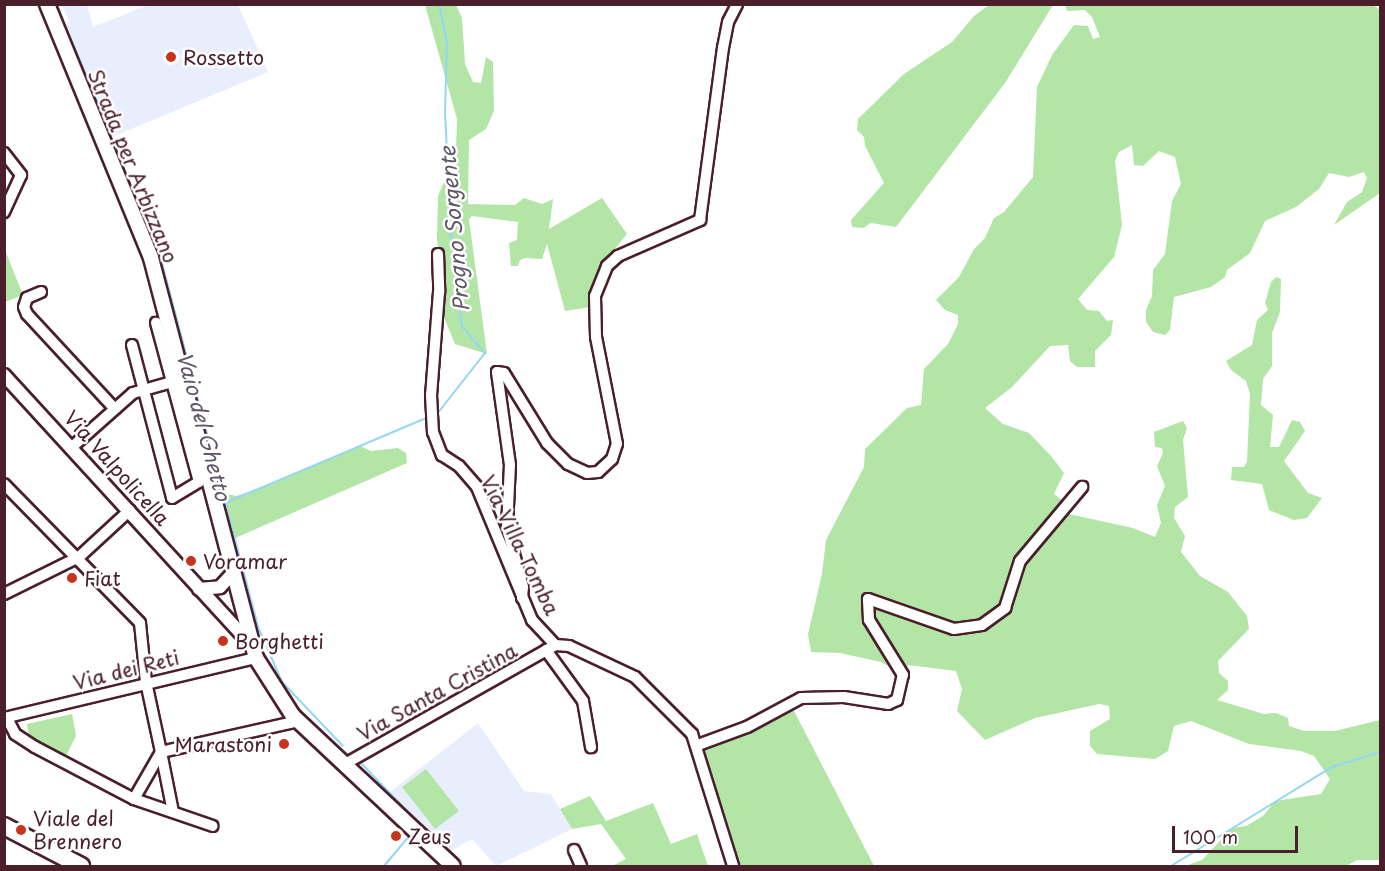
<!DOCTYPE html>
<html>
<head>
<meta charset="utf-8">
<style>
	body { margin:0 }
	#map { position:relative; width:1385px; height:871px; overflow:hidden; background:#fff; font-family:"Playpen Sans",sans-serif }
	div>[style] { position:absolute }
	.built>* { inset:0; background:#e9eefd }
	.green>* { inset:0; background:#b2e5a6 }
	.stream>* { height:2px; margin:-1px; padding:0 1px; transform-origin:1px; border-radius:1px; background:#94d6f6 }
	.roads { filter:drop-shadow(2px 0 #4a1f2b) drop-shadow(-2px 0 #4a1f2b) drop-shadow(0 2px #4a1f2b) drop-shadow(0 -2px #4a1f2b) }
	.minor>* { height:10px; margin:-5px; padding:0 5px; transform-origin:5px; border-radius:5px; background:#fff }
	.tertiary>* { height:12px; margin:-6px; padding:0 6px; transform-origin:6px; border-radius:6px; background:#fff }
	.secondary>* { height:14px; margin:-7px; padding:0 7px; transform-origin:7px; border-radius:7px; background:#fff }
	.primary>* { height:16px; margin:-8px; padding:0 8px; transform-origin:8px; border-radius:8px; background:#fff }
	.dots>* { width:16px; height:16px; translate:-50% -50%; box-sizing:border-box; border:3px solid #fff; border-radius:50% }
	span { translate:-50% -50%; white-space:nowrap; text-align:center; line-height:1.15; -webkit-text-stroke:5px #fff; paint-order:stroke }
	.poi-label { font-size:20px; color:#4a1f2b }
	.left { translate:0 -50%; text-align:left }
	.right { translate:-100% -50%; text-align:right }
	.street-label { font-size:20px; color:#4a1f2b }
	.water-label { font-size:21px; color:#605668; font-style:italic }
	.frame { position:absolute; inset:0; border:6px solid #4a1f2b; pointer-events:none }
	.scale { position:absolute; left:1172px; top:826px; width:126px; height:27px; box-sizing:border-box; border:3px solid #4a1f2b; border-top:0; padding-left:8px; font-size:18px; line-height:21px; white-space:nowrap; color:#4a1f2b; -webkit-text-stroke:4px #fff; paint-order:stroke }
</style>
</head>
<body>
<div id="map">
	<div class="built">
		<i style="clip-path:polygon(62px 5px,87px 5px,93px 27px,148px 5px,238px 5px,268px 72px,112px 137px,68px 38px,64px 27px,69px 21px)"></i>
		<i style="clip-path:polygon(478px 723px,524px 791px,551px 794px,572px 829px,496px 866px,472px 839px,450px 851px,390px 792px)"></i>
	</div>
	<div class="green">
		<i style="clip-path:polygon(1372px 4px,1380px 10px,1380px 193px,1334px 225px,1347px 202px,1362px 192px,1367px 178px,1364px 172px,1349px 177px,1329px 173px,1319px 189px,1296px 207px,1265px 221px,1250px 253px,1227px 270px,1225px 277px,1211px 287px,1174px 297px,1170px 330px,1165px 335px,1153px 332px,1146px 322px,1146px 310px,1152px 296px,1153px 270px,1165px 254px,1172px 201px,1181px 184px,1175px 157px,1159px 151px,1143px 166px,1134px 165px,1132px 145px,1119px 152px,1115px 161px,1122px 225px,1114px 257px,1078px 299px,1087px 310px,1099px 311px,1107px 321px,1113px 320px,1111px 335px,1095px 351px,1095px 367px,1077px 367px,1070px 361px,1068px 345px,1050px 346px,1012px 387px,985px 408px,1003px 424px,1029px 433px,1051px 456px,1064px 473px,1054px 494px,1073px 509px,1069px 514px,1133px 528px,1155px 537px,1161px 523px,1157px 505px,1165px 486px,1157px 466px,1163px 453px,1162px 448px,1155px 447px,1154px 432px,1183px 421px,1187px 428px,1183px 440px,1188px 497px,1175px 507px,1174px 518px,1185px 536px,1181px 552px,1200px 576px,1228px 592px,1247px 616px,1249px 629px,1218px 661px,1219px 673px,1228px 681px,1228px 690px,1217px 700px,1264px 714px,1276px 713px,1288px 718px,1289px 726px,1304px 731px,1335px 731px,1380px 720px,1380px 860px,1357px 860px,1346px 866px,1185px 866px,1202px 860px,1232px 828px,1246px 826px,1263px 816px,1275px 801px,1321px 794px,1330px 779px,1314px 756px,1301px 751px,1249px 744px,1191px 721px,1174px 726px,1168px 751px,1155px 759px,1097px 754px,1090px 746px,1090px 731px,1110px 719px,1109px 706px,1099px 704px,1035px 718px,985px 740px,957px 711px,962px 689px,956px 671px,908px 665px,904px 674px,881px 662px,840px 653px,811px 652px,808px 634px,822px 574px,826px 540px,864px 467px,865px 449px,907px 408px,921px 405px,924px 369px,948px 344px,958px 324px,958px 315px,945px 310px,936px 300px,959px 277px,974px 249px,985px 238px,994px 218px,1004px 212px,1033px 177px,1037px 87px,1052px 55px,1074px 25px,1088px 26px,1093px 39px,1100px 37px,1092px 17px,1085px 10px,1067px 11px,1065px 5px)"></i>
		<i style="clip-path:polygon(425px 5px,456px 5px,462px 18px,465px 64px,473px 82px,481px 83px,486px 57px,493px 62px,494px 111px,486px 129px,469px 140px,468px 204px,515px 205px,524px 198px,542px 204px,553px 199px,549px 229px,602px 198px,627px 234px,606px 260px,597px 297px,603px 305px,565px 311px,547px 244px,542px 259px,525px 258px,520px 260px,518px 266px,511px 266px,509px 243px,517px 240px,518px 222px,472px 216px,469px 219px,487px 354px,455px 344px,443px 315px,437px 239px,438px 196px,443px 184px,455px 179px,457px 119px)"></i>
		<i style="clip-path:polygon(989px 5px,1053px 5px,1005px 83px,896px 227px,871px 223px,863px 228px,852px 227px,851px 220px,884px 183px,865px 146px,864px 137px,857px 130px,858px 119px,904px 74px,952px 42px,974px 16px)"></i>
		<i style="clip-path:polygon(5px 250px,23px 295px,5px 302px,4px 302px)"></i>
		<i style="clip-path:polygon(1276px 277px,1281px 279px,1280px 312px,1272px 333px,1272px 366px,1263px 379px,1261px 405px,1273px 415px,1270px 447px,1279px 447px,1292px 420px,1300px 422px,1305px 431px,1284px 461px,1308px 493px,1322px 498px,1307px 518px,1294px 520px,1269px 510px,1262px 484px,1231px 480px,1232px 467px,1244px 467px,1247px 462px,1250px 394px,1246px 381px,1231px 370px,1226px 361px,1252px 345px,1257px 320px,1268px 310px,1265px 303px,1271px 282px)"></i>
		<i style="clip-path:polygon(360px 446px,371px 451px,398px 448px,406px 453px,407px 463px,233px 539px,222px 493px,236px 496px,249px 492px)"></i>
		<i style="clip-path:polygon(792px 707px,874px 866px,733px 866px,701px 751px,707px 743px,749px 733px)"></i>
		<i style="clip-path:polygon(72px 714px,76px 736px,66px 756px,29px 737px,27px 724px)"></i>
		<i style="clip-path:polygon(426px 769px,459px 811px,435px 829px,402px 787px)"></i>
		<i style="clip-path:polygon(590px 796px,606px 821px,653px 803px,671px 844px,697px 834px,708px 866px,612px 866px,626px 859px,601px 824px,572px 829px,560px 809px)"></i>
	</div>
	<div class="stream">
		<i style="left:57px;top:4px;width:22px;rotate:69deg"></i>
		<i style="left:74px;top:47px;width:33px;rotate:67deg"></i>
		<i style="left:92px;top:89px;width:188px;rotate:68.1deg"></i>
		<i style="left:162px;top:263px;width:376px;rotate:75.2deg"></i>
		<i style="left:258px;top:627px;width:60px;rotate:66.4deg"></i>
		<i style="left:282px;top:682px;width:88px;rotate:46.4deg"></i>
		<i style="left:437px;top:414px;width:78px;rotate:-51.8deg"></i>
		<i style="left:485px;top:353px;width:35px;rotate:-131deg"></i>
		<i style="left:462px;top:327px;width:94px;rotate:-96.7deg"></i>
		<i style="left:451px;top:234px;width:121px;rotate:-92.8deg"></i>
		<i style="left:445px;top:113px;width:71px;rotate:-88.4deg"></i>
		<i style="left:447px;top:42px;width:39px;rotate:-102deg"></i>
		<i style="left:225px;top:503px;width:221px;rotate:-22.9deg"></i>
		<i style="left:360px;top:762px;width:83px;rotate:46deg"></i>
		<i style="left:384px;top:866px;width:39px;rotate:-50deg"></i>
		<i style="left:1171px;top:866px;width:189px;rotate:-31.6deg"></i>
		<i style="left:1332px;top:767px;width:50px;rotate:-17.4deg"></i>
	</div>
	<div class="roads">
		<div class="minor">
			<i style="left:4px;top:153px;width:28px;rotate:52deg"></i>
			<i style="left:21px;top:175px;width:41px;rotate:114.7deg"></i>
			<i style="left:438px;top:254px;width:38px;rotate:88deg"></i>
			<i style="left:439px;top:292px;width:103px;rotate:94.4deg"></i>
			<i style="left:431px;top:395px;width:37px;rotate:87deg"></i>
			<i style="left:433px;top:432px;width:25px;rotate:69deg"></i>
			<i style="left:442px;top:455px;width:20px;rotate:33deg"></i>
			<i style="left:459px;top:466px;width:28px;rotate:49deg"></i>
			<i style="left:477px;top:487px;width:144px;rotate:67.5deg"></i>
			<i style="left:532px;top:620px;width:34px;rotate:47deg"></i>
			<i style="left:41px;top:292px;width:15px;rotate:157deg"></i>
			<i style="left:27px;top:298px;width:9px;rotate:108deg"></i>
			<i style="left:24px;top:307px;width:8px;rotate:67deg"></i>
			<i style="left:27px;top:314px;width:129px;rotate:47.2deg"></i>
			<i style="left:132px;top:345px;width:158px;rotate:75.3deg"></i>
			<i style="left:172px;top:498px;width:31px;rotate:-31deg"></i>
			<i style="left:199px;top:482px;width:165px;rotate:-105.1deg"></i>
			<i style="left:72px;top:447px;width:81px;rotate:-41.5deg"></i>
			<i style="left:133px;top:393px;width:41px;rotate:-15.8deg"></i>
			<i style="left:4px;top:484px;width:194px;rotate:45.6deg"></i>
			<i style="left:140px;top:623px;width:59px;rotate:84.2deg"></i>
			<i style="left:146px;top:682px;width:72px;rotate:77.9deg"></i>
			<i style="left:161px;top:752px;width:54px;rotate:119.9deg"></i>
			<i style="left:4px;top:594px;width:84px;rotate:-26.3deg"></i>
			<i style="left:79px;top:557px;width:69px;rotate:-42.7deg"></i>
			<i style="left:522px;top:598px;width:11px;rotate:-85deg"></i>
			<i style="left:523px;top:587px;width:61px;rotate:-105.2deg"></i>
			<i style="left:507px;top:528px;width:63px;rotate:-87.3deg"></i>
			<i style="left:510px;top:465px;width:94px;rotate:-98deg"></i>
			<i style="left:497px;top:372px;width:7px;rotate:8deg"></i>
			<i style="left:504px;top:373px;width:82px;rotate:58.4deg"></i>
			<i style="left:547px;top:443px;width:30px;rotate:45deg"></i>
			<i style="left:568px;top:464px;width:21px;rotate:25deg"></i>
			<i style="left:587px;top:473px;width:11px;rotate:-5deg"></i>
			<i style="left:598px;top:472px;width:19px;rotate:-43deg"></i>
			<i style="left:612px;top:459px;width:16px;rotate:-72deg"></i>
			<i style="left:617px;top:444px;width:109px;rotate:-101.1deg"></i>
			<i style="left:596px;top:337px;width:41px;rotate:-91.4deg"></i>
			<i style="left:595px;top:296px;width:32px;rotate:-68deg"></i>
			<i style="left:607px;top:266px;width:15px;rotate:-42deg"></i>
			<i style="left:618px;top:256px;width:90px;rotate:-23.7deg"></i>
			<i style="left:700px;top:220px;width:174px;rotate:-82.4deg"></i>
			<i style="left:723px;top:48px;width:26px;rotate:-79deg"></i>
			<i style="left:728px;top:22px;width:20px;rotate:-63deg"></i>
			<i style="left:546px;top:650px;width:63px;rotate:54deg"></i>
			<i style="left:583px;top:701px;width:47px;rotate:80.1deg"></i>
			<i style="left:4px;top:718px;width:259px;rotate:-13.4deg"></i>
			<i style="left:7px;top:718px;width:18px;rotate:63deg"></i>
			<i style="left:15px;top:734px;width:24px;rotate:33deg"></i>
			<i style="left:35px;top:747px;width:112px;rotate:27.7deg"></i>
			<i style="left:134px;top:799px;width:83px;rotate:18.9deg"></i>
			<i style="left:698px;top:745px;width:52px;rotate:-20.2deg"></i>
			<i style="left:747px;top:727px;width:61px;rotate:-28.2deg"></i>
			<i style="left:801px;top:698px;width:43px;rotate:-1.3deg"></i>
			<i style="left:844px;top:697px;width:45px;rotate:9deg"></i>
			<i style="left:888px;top:704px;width:10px;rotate:-24deg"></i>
			<i style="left:897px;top:700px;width:26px;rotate:-77deg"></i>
			<i style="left:903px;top:675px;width:65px;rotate:-121.7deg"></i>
			<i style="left:869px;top:620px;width:21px;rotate:-93deg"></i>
			<i style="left:868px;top:599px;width:91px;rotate:19.2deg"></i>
			<i style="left:954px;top:629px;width:28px;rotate:-8deg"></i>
			<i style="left:982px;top:625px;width:29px;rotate:-36deg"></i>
			<i style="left:1005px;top:608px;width:49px;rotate:-72.3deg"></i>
			<i style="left:1020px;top:561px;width:97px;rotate:-50deg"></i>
			<i style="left:345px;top:764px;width:241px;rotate:-29.5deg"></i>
			<i style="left:555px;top:645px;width:14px;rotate:4deg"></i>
			<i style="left:569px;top:646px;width:73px;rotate:25.2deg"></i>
			<i style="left:635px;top:677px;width:81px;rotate:45deg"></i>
			<i style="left:692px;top:734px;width:138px;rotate:72.7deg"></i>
			<i style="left:173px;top:812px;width:61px;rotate:-101.3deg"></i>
			<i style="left:161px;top:752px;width:141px;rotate:-12.7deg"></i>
			<i style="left:574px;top:850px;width:17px;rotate:66deg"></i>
		</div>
		<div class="tertiary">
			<i style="left:4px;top:375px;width:366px;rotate:47.5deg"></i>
			<i style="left:199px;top:589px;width:21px;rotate:-5deg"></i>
			<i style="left:220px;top:587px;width:18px;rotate:-47deg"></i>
		</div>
		<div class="secondary">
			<i style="left:47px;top:4px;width:274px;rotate:67.7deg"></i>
			<i style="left:151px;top:258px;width:414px;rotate:75.3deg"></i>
			<i style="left:256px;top:658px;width:69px;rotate:57.5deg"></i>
			<i style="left:293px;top:716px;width:219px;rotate:43.2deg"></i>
		</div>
		<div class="primary">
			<i style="left:4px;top:826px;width:87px;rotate:27.5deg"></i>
		</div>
	</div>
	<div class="dots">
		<i style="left:171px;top:57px;background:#c8321e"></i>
		<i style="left:191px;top:561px;background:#c8321e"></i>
		<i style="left:72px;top:578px;background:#c8321e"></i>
		<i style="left:223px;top:641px;background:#c8321e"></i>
		<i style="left:284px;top:744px;background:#c8321e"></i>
		<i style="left:21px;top:830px;background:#c8321e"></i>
		<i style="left:396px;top:836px;background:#c8321e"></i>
	</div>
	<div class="poi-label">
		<span class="left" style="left:183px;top:57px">Rossetto</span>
		<span class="left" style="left:203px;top:561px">Voramar</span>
		<span class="left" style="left:84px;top:578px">Fiat</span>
		<span class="left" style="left:235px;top:641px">Borghetti</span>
		<span class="right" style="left:272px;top:744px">Marastoni</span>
		<span class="left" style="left:33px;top:830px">Viale del<br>Brennero</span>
		<span class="left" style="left:408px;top:836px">Zeus</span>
	</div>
	<div class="street-label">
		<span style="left:133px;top:166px;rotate:68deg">Strada per Arbizzano</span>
		<span style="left:117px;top:468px;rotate:48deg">Via Valpolicella</span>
		<span style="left:520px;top:545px;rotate:64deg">Via Villa Tomba</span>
		<span style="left:126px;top:670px;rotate:-14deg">Via dei Reti</span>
		<span style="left:437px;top:692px;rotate:-29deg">Via Santa Cristina</span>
	</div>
	<div class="water-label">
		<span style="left:453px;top:229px;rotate:-95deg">Progno Sorgente</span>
		<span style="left:205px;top:426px;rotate:75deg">Vaio del Ghetto</span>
	</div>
	<div class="frame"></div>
	<div class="scale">100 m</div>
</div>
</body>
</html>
